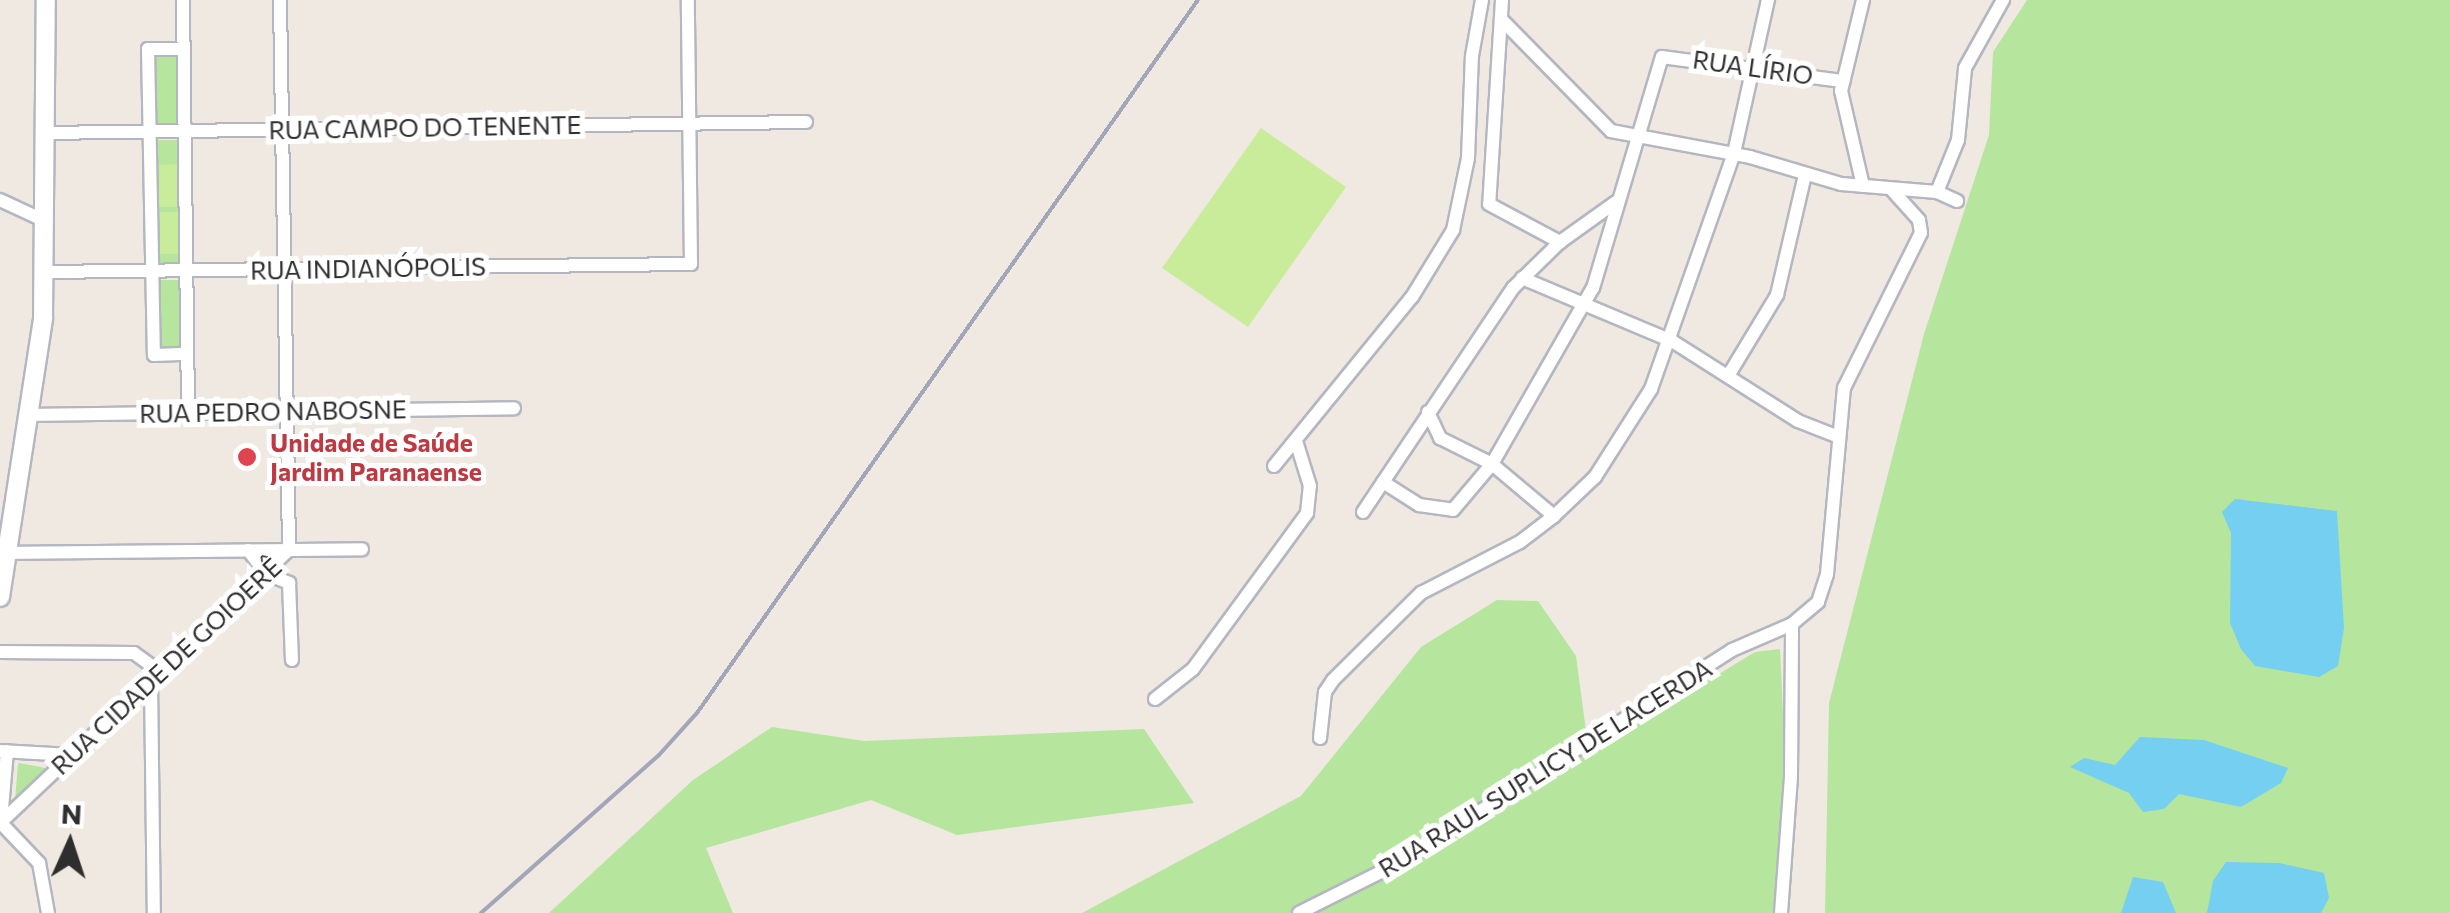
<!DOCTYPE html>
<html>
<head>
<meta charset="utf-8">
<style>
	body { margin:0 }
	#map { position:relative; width:2450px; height:913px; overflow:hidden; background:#efe9e1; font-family:Commissioner,sans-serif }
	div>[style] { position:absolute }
	.green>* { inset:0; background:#b6e59e }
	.pitch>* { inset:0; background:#c9ec9a }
	.water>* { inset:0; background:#75cff0 }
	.roads { filter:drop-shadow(2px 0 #b4b7c1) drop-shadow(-2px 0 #b4b7c1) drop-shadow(0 2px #b4b7c1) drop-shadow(0 -2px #b4b7c1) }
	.minor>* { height:12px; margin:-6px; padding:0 6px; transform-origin:6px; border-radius:6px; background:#fff }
	.secondary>* { height:18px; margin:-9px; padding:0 9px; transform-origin:9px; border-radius:9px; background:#fff }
	.rail>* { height:4px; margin:-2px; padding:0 2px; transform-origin:2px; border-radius:2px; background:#a3a6b8 }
	.dots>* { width:28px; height:28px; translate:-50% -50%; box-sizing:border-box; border:5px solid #fff; border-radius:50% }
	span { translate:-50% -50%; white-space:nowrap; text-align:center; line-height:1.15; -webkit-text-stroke:10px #fff; paint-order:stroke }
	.street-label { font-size:25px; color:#2e2e2e }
	.health-label { font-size:25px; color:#be3a42; font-weight:700 }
	.left { translate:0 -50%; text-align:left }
	.north { position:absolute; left:20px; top:793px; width:100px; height:100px; -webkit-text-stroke:8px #fff; paint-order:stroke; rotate:3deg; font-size:28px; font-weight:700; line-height:40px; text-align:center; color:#2e2e2e }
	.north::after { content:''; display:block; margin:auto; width:35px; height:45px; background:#2e2e2e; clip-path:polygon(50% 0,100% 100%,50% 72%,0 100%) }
</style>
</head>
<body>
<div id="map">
	<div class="green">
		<i style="clip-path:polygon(2027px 0,2450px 0,2450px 913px,1825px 913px,1829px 703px,1924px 334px,1989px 135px,1993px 52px)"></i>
		<i style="clip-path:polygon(178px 56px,179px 125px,156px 125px,155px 57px)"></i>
		<i style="clip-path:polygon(156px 140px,180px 140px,181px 264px,157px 265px)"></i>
		<i style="clip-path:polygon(158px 280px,180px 280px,182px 351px,160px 351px)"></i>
		<i style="clip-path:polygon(1497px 600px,1538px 601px,1576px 656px,1588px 746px,1634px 726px,1755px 652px,1780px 649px,1785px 756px,1775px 913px,1082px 913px,1301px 796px,1421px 647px)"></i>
		<i style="clip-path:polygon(772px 727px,864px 741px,1144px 729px,1194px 803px,957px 835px,871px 800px,706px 848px,733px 913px,549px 913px,693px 780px)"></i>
		<i style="clip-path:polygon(19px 763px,51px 769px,15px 801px,18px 764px)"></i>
	</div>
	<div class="pitch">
		<i style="clip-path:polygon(1261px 128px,1346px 187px,1248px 327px,1162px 268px)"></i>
		<i style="clip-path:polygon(178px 164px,178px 207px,159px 207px,158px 165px)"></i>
		<i style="clip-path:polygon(159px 212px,178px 212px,179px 254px,160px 254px)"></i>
	</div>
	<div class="water">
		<i style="clip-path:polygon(2235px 499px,2337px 511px,2344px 628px,2338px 666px,2319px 677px,2255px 666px,2241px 649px,2230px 623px,2231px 533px,2222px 512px)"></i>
		<i style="clip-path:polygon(2140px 737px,2204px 740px,2288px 768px,2281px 783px,2241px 807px,2179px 794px,2164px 809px,2143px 812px,2129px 793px,2070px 767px,2084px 758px,2115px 765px)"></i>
		<i style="clip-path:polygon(2226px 862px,2279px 863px,2324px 873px,2329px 898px,2321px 913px,2207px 913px,2213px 881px)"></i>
		<i style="clip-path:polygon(2133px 877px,2163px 882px,2176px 913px,2121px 913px)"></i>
	</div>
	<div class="roads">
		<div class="minor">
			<i style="left:183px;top:0;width:412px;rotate:89.3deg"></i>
			<i style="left:280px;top:0;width:550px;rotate:89.06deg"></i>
			<i style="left:1502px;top:0;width:204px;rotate:93.6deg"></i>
			<i style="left:1489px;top:204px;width:81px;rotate:28.2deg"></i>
			<i style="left:1501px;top:19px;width:157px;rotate:45.5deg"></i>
			<i style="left:1611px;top:131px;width:141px;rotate:10.6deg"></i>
			<i style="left:1750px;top:157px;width:95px;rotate:16.5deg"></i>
			<i style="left:1841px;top:184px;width:96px;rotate:4.8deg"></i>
			<i style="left:1937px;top:192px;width:22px;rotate:24deg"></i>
			<i style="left:184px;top:49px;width:36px;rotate:180deg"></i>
			<i style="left:148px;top:49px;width:306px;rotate:88.9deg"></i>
			<i style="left:154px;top:355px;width:33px;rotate:-2deg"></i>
			<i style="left:45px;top:133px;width:761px;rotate:-0.83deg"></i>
			<i style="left:1863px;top:186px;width:98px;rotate:-103deg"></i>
			<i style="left:1841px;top:91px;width:94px;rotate:-76.4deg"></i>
			<i style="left:1937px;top:192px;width:56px;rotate:-68deg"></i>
			<i style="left:1958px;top:140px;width:72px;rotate:-84.4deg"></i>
			<i style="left:1965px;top:68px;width:78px;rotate:-60.8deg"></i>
			<i style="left:0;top:200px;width:50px;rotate:25deg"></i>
			<i style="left:45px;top:272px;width:646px;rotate:-0.71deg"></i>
			<i style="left:691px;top:264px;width:264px;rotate:-90.7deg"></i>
			<i style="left:1522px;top:278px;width:163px;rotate:22.8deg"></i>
			<i style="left:1672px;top:341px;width:149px;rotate:32.4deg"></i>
			<i style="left:1798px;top:421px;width:41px;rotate:21.5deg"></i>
			<i style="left:1728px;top:376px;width:95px;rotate:-58.8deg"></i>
			<i style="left:1777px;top:295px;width:123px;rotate:-76.9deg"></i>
			<i style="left:1428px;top:412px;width:29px;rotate:65deg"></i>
			<i style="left:1440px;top:438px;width:58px;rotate:26.6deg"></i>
			<i style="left:1492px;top:464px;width:81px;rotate:40deg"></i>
			<i style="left:31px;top:415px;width:483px;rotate:-0.8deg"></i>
			<i style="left:1274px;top:466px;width:218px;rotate:-50.8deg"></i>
			<i style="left:1412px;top:297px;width:79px;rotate:-58.5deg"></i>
			<i style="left:1453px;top:230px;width:74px;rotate:-78.2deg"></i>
			<i style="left:1468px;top:158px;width:102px;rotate:-87.8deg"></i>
			<i style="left:1472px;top:56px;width:57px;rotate:-79.9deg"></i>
			<i style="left:1383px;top:482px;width:43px;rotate:32.6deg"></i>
			<i style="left:1419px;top:505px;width:34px;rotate:8deg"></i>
			<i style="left:1453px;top:510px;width:60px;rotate:-49.7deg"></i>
			<i style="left:1492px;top:464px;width:203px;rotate:-60.2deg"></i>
			<i style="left:1593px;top:288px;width:241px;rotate:-73.4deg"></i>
			<i style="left:1662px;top:57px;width:183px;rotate:7.6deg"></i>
			<i style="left:1363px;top:512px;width:270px;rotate:-56.2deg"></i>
			<i style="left:1513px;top:288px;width:66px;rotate:-44.4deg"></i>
			<i style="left:1560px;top:242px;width:69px;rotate:-35.5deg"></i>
			<i style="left:248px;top:550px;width:30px;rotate:53deg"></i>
			<i style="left:266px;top:574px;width:25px;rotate:21deg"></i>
			<i style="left:289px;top:583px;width:77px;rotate:87.8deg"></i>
			<i style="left:0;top:553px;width:362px;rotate:-0.6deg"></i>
			<i style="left:0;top:652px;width:134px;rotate:0.4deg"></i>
			<i style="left:134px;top:653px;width:32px;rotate:36deg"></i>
			<i style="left:151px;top:681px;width:232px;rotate:89.3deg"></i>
			<i style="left:1155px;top:699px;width:48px;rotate:-38.3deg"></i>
			<i style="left:1193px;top:669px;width:193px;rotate:-53.8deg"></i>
			<i style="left:1307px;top:513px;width:27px;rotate:-84deg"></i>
			<i style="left:1310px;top:486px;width:47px;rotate:-107.3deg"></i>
			<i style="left:1320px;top:738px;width:46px;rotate:-83.8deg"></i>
			<i style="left:1325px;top:692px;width:14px;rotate:-56deg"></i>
			<i style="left:1333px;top:680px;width:124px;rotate:-44.7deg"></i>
			<i style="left:1421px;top:593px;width:111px;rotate:-27.3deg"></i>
			<i style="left:1520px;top:542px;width:43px;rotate:-37.4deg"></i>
			<i style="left:1554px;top:516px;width:57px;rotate:-43.6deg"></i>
			<i style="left:1595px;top:477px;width:104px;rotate:-57.5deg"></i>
			<i style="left:1651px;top:389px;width:250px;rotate:-70.6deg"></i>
			<i style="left:1734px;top:153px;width:157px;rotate:-77.5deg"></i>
			<i style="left:0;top:751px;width:71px;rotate:3.2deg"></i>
			<i style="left:1px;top:820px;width:69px;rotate:-85deg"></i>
			<i style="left:0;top:822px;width:57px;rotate:46.4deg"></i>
			<i style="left:39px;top:863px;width:51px;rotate:79.8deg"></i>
			<i style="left:0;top:823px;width:398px;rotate:-43.4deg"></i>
			<i style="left:1299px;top:913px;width:112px;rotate:-26.6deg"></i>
			<i style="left:1399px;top:863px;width:395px;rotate:-32.6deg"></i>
			<i style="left:1732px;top:650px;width:65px;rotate:-23.4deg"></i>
			<i style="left:1792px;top:624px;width:34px;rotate:-40deg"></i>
			<i style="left:1818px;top:602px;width:29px;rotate:-72deg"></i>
			<i style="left:1827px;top:574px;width:187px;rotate:-84.8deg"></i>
			<i style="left:1844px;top:388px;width:173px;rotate:-63.6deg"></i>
			<i style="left:1921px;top:233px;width:13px;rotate:-99deg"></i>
			<i style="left:1919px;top:220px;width:42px;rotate:-132.1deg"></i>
			<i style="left:1781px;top:913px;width:137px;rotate:-85.8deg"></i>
			<i style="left:1791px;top:776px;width:152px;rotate:-89.6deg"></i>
		</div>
		<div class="secondary">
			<i style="left:0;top:597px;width:282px;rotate:-81.2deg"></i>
			<i style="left:43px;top:318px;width:318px;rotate:-89.5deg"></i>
		</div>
	</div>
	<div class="rail">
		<i style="left:481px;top:913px;width:238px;rotate:-41.6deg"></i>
		<i style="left:659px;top:755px;width:57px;rotate:-47.9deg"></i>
		<i style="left:697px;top:713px;width:871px;rotate:-54.91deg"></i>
	</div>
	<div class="dots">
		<i style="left:247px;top:457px;background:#e0444e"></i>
	</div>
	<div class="street-label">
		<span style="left:1753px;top:67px;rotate:8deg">RUA LÍRIO</span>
		<span style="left:425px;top:127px;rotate:-1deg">RUA CAMPO DO TENENTE</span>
		<span style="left:368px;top:268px;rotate:-1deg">RUA INDIANÓPOLIS</span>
		<span style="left:273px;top:411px;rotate:-1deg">RUA PEDRO NABOSNE</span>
		<span style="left:166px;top:666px;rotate:-43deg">RUA CIDADE DE GOIOERÊ</span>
		<span style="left:1545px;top:768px;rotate:-32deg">RUA RAUL SUPLICY DE LACERDA</span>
	</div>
	<div class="health-label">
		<span class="left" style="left:270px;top:457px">Unidade de Saúde<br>Jardim Paranaense</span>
	</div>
	<div class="north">N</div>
</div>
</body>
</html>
